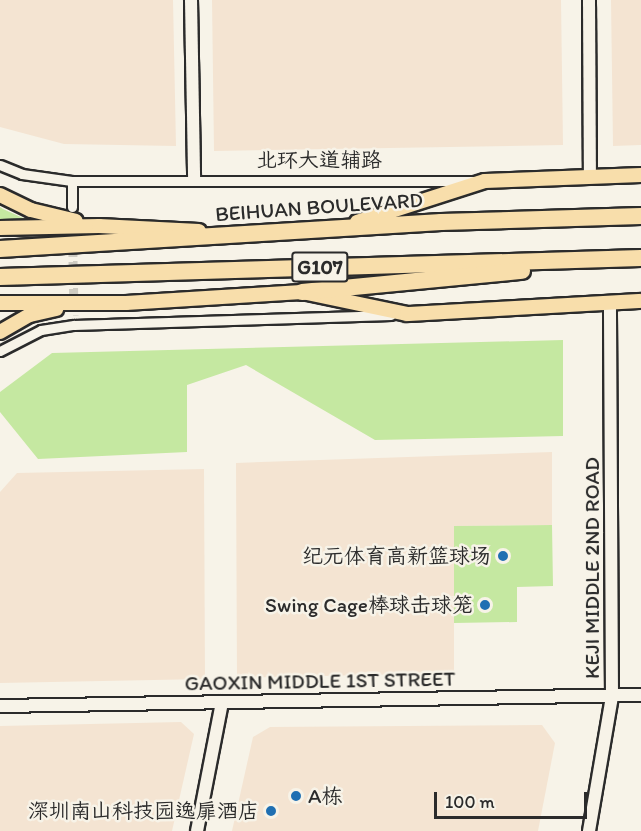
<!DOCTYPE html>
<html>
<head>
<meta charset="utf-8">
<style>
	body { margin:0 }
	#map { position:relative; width:641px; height:831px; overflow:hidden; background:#f7f3e8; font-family:Itim,"LXGW WenKai TC",sans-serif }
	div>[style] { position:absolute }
	.built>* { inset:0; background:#f4e4d2 }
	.green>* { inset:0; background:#c5e8a1 }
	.street-tunnel>* { height:9px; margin-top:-4.5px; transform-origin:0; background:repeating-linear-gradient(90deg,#cecbc2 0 9px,transparent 0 13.5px) }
	.roads { filter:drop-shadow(2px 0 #2b2b2b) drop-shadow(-2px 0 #2b2b2b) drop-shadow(0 2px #2b2b2b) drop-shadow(0 -2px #2b2b2b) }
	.street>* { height:9px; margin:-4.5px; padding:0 4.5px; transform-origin:4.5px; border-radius:4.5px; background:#f7f3e8 }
	.secondary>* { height:12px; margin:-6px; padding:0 6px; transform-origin:6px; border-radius:6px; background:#f7f3e8 }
	.primary>* { height:14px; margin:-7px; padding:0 7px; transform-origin:7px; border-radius:7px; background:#f8deab }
	.highway>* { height:16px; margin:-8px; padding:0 8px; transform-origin:8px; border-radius:8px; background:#f8deab }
	.dots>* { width:16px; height:16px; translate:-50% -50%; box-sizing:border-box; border:3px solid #f7f3e8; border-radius:50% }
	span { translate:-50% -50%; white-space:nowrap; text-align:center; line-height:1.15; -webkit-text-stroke:5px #f7f3e8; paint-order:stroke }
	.shield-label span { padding:2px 4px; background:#f7f3e8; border:2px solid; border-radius:4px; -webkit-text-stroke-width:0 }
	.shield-label { font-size:20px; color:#2b2b2b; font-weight:700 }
	.street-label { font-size:21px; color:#2b2b2b }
	.poi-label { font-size:21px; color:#2b2b2b }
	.right { translate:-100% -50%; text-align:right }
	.left { translate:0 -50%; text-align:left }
	.scale { position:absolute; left:434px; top:792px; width:153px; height:27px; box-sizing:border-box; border:3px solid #2b2b2b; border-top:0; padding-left:8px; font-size:18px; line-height:21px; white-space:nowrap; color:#2b2b2b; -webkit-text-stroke:4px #f7f3e8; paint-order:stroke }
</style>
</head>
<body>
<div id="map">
	<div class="built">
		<i style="clip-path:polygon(0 0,173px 0,176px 146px,64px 144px,0 127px)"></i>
		<i style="clip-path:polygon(212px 0,561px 0,563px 145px,214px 151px)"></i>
		<i style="clip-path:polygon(611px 0,641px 0,641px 145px,613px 146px)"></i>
		<i style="clip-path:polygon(552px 452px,552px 525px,454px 526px,454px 673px,237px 678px,236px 463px)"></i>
		<i style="clip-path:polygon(204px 469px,205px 679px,0 683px,0 492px,17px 473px)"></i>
		<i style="clip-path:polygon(181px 722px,194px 734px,172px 831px,0 831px,0 726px)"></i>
		<i style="clip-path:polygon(542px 725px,555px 743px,538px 831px,232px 831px,253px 737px,270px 727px)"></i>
	</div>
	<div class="green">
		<i style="clip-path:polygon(0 207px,3px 209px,32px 222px,0 223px)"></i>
		<i style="clip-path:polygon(563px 340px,563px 436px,375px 440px,246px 365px,187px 385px,187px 452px,38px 459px,0 412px,0 392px,52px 353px)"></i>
		<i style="clip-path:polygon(552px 525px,553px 586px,517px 587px,517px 622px,454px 623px,454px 526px)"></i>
	</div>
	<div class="street-tunnel">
		<i style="left:72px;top:207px;width:108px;rotate:88.9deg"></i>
	</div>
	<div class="roads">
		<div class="street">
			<i style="left:0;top:165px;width:24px;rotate:22deg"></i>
			<i style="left:22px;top:174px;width:50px;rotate:8deg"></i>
			<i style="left:72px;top:181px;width:402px"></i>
			<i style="left:72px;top:181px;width:26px;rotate:90deg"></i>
			<i style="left:0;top:351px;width:46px;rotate:-27.1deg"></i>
			<i style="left:41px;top:330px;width:33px;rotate:-9deg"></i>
			<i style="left:74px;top:325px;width:317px;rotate:-1.8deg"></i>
		</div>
		<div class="secondary">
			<i style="left:191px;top:0;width:180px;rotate:89deg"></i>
			<i style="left:589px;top:0;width:177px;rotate:89.7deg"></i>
			<i style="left:0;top:706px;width:641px;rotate:-0.98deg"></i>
			<i style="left:197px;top:831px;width:131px;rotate:-79deg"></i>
			<i style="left:589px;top:831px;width:137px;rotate:-80.3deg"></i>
			<i style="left:612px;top:696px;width:394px;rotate:-90.3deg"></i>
		</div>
		<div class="primary">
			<i style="left:0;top:195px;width:34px;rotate:26deg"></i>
			<i style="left:31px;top:210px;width:46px;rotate:13.7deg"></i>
			<i style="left:357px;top:222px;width:134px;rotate:-17.8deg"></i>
			<i style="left:485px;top:181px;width:156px;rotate:-2.2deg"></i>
			<i style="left:0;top:228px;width:99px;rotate:-1.2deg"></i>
			<i style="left:99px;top:226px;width:100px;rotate:2.9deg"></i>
			<i style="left:0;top:303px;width:126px"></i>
			<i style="left:126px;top:303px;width:176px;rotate:-3.6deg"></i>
			<i style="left:302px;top:292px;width:107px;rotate:11.8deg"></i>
			<i style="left:407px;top:314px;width:234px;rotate:-3.2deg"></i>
			<i style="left:0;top:332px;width:34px;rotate:-30deg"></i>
			<i style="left:30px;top:315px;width:27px;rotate:-13deg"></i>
		</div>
		<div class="highway">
			<i style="left:0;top:249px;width:442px;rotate:-3.5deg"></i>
			<i style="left:441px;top:222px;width:200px;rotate:-1.7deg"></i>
			<i style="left:0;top:277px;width:641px;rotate:-1.7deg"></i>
			<i style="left:302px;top:292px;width:221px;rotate:-5.5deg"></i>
		</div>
	</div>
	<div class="dots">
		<i style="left:503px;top:556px;background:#1f6fb2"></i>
		<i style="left:485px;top:605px;background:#1f6fb2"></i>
		<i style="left:296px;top:796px;background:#1f6fb2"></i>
		<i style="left:271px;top:811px;background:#1f6fb2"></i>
	</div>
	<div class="shield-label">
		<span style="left:320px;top:267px">G107</span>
	</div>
	<div class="street-label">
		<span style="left:319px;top:160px">北环大道辅路</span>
		<span style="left:319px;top:207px;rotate:-4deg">BEIHUAN BOULEVARD</span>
		<span style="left:592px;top:568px;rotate:-90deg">KEJI MIDDLE 2ND ROAD</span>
		<span style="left:320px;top:681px;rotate:-1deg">GAOXIN MIDDLE 1ST STREET</span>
	</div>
	<div class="poi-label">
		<span class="right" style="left:491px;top:556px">纪元体育高新篮球场</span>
		<span class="right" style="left:473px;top:605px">Swing Cage棒球击球笼</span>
		<span class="left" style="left:308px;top:796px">A栋</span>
		<span class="right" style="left:259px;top:811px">深圳南山科技园逸扉酒店</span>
	</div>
	<div class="scale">100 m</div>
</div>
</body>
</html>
